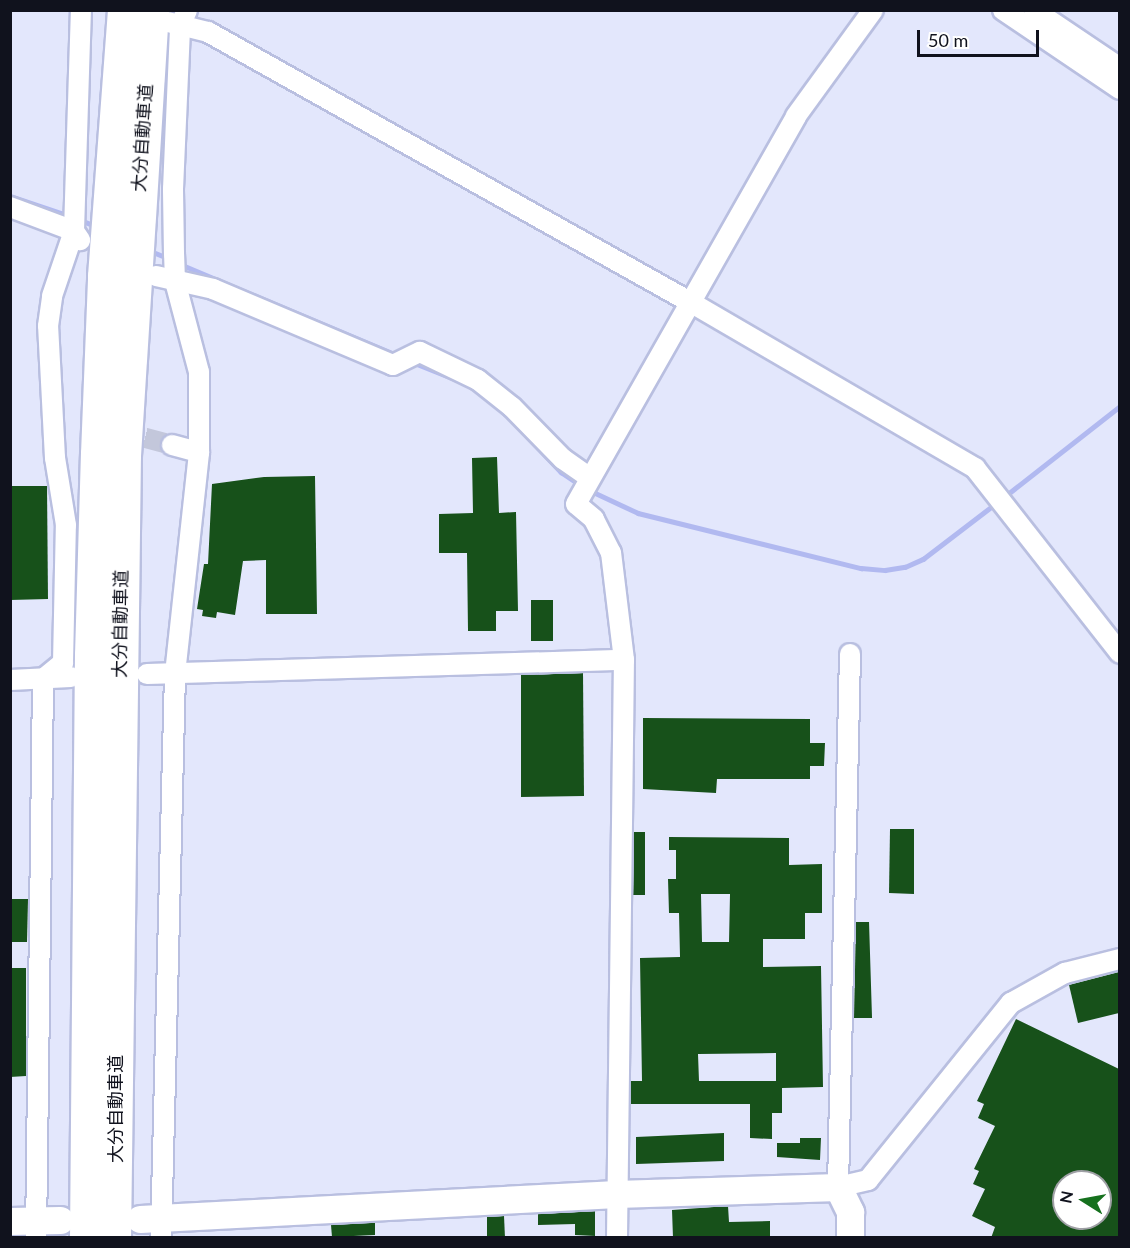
<!DOCTYPE html>
<html>
<head>
<meta charset="utf-8">
<style>
	body { margin:0 }
	#map { position:relative; width:1130px; height:1248px; overflow:hidden; background:#e3e7fc; font-family:Lato,"Noto Sans JP",sans-serif }
	div>[style] { position:absolute }
	.stream>* { height:4.5px; margin:-2.25px; padding:0 2.25px; transform-origin:2.25px; border-radius:2.25px; background:#b1b9f0 }
	.building>* { inset:0; background:#17511a }
	.street-tunnel>* { height:20px; margin-top:-10px; transform-origin:0; background:repeating-linear-gradient(90deg,#c3c7db 0 20px,transparent 0 30px) }
	.roads { filter:drop-shadow(2px 0 #b9bfe0) drop-shadow(-2px 0 #b9bfe0) drop-shadow(0 2px #b9bfe0) drop-shadow(0 -2px #b9bfe0) }
	.street>* { height:20px; margin:-10px; padding:0 10px; transform-origin:10px; border-radius:10px; background:#fff }
	.secondary>* { height:27px; margin:-13.5px; padding:0 13.5px; transform-origin:13.5px; border-radius:13.5px; background:#fff }
	.highway>* { height:33px; margin:-16.5px; padding:0 16.5px; transform-origin:16.5px; border-radius:16.5px; background:#fff }
	span { translate:-50% -50%; white-space:nowrap; text-align:center; line-height:1.15; -webkit-text-stroke:6px #fff; paint-order:stroke }
	.street-label { font-size:18px; color:#10121d }
	.frame { position:absolute; inset:0; border:12px solid #10121d; pointer-events:none }
	.north { position:absolute; left:1052px; top:1170px; width:60px; height:60px; box-sizing:border-box; background:#fff; border:2px solid #9fa0a5; border-radius:50%; rotate:281deg; font-size:16px; font-weight:700; line-height:24px; text-align:center; color:#10121d }
	.north::after { content:''; display:block; margin:auto; width:21px; height:27px; background:#16711e; clip-path:polygon(50% 0,100% 100%,50% 72%,0 100%) }
	.scale { position:absolute; left:917px; top:30px; width:122px; height:27px; box-sizing:border-box; border:3px solid #10121d; border-top:0; padding-left:8px; font-size:18px; line-height:21px; white-space:nowrap; color:#10121d; -webkit-text-stroke:4px #fff; paint-order:stroke }
</style>
</head>
<body>
<div id="map">
	<div class="stream">
		<i style="left:10px;top:196px;width:63px;rotate:18.4deg"></i>
		<i style="left:78px;top:219px;width:18px;rotate:22deg"></i>
		<i style="left:153px;top:252px;width:18px;rotate:22deg"></i>
		<i style="left:180px;top:264px;width:238px;rotate:22.8deg"></i>
		<i style="left:412px;top:362px;width:48px;rotate:21.8deg"></i>
		<i style="left:526px;top:435px;width:51px;rotate:46.6deg"></i>
		<i style="left:561px;top:472px;width:25px;rotate:34deg"></i>
		<i style="left:589px;top:490px;width:54px;rotate:25.1deg"></i>
		<i style="left:638px;top:513px;width:230px;rotate:13.9deg"></i>
		<i style="left:861px;top:568px;width:24px;rotate:5deg"></i>
		<i style="left:885px;top:570px;width:20px;rotate:-9deg"></i>
		<i style="left:905px;top:567px;width:20px;rotate:-24deg"></i>
		<i style="left:923px;top:559px;width:91px;rotate:-37.4deg"></i>
		<i style="left:1004px;top:497px;width:147px;rotate:-38.1deg"></i>
	</div>
	<div class="building">
		<i style="clip-path:polygon(497px 457px,499px 513px,516px 512px,518px 611px,496px 611px,496px 631px,468px 631px,467px 553px,439px 553px,439px 514px,473px 513px,472px 458px)"></i>
		<i style="clip-path:polygon(315px 476px,317px 614px,266px 614px,266px 560px,243px 561px,235px 615px,217px 612px,216px 618px,202px 616px,203px 610px,197px 609px,204px 564px,208px 564px,212px 484px,264px 477px)"></i>
		<i style="clip-path:polygon(10px 486px,47px 486px,48px 599px,10px 600px)"></i>
		<i style="clip-path:polygon(531px 600px,553px 600px,553px 641px,531px 641px)"></i>
		<i style="clip-path:polygon(583px 673px,584px 796px,521px 797px,521px 675px)"></i>
		<i style="clip-path:polygon(643px 718px,810px 719px,810px 743px,825px 743px,824px 766px,810px 766px,810px 779px,717px 779px,716px 793px,643px 789px)"></i>
		<i style="clip-path:polygon(890px 829px,914px 829px,914px 894px,889px 893px)"></i>
		<i style="clip-path:polygon(634px 832px,645px 832px,645px 895px,633px 895px)"></i>
		<i style="clip-path:polygon(evenodd,669px 837px,789px 838px,789px 865px,822px 864px,822px 913px,805px 913px,805px 939px,763px 939px,763px 967px,821px 966px,823px 1087px,782px 1088px,782px 1113px,772px 1113px,772px 1139px,750px 1138px,750px 1104px,631px 1104px,631px 1081px,642px 1081px,640px 958px,680px 957px,679px 913px,669px 913px,668px 879px,676px 879px,676px 850px,669px 850px,669px 837px,701px 894px,730px 894px,729px 942px,702px 942px,701px 894px,669px 837px,776px 1053px,776px 1081px,699px 1081px,698px 1054px,776px 1053px)"></i>
		<i style="clip-path:polygon(10px 899px,28px 899px,27px 942px,10px 942px)"></i>
		<i style="clip-path:polygon(856px 922px,869px 922px,872px 1018px,854px 1018px)"></i>
		<i style="clip-path:polygon(10px 968px,26px 968px,26px 1076px,10px 1077px)"></i>
		<i style="clip-path:polygon(1119px 972px,1119px 1013px,1078px 1023px,1069px 985px)"></i>
		<i style="clip-path:polygon(evenodd,1016px 1019px,1119px 1069px,1119px 1238px,991px 1238px,995px 1227px,972px 1216px,985px 1189px,973px 1184px,979px 1171px,974px 1169px,995px 1126px,978px 1118px,984px 1104px,977px 1101px,1016px 1019px,1064px 1182px,1100px 1182px,1100px 1218px,1064px 1218px,1064px 1182px)"></i>
		<i style="clip-path:polygon(724px 1133px,724px 1161px,636px 1164px,636px 1137px)"></i>
		<i style="clip-path:polygon(800px 1138px,821px 1138px,820px 1160px,777px 1157px,777px 1143px,800px 1143px)"></i>
		<i style="clip-path:polygon(728px 1206px,729px 1222px,770px 1221px,770px 1238px,673px 1238px,672px 1210px)"></i>
		<i style="clip-path:polygon(595px 1211px,595px 1236px,575px 1235px,575px 1224px,538px 1225px,538px 1214px)"></i>
		<i style="clip-path:polygon(504px 1216px,505px 1238px,487px 1238px,487px 1217px)"></i>
		<i style="clip-path:polygon(375px 1222px,375px 1235px,332px 1237px,331px 1225px)"></i>
	</div>
	<div class="street-tunnel">
		<i style="left:116px;top:430px;width:58px;rotate:15deg"></i>
	</div>
	<div class="roads">
		<div class="street">
			<i style="left:1003px;top:10px;width:141px;rotate:34deg"></i>
			<i style="left:1034px;top:10px;width:104px;rotate:34deg"></i>
			<i style="left:168px;top:22px;width:41px;rotate:14deg"></i>
			<i style="left:208px;top:32px;width:552px;rotate:29.26deg"></i>
			<i style="left:690px;top:302px;width:330px;rotate:30.2deg"></i>
			<i style="left:975px;top:468px;width:235px;rotate:51.9deg"></i>
			<i style="left:10px;top:207px;width:68px;rotate:20.6deg"></i>
			<i style="left:74px;top:231px;width:11px;rotate:56deg"></i>
			<i style="left:156px;top:276px;width:58px;rotate:12.8deg"></i>
			<i style="left:213px;top:289px;width:195px;rotate:22.9deg"></i>
			<i style="left:393px;top:365px;width:30px;rotate:-26deg"></i>
			<i style="left:420px;top:352px;width:64px;rotate:25.8deg"></i>
			<i style="left:478px;top:380px;width:43px;rotate:38.5deg"></i>
			<i style="left:512px;top:407px;width:73px;rotate:45.6deg"></i>
			<i style="left:563px;top:459px;width:32px;rotate:35deg"></i>
			<i style="left:172px;top:445px;width:28px;rotate:15deg"></i>
			<i style="left:850px;top:654px;width:533px;rotate:91.29deg"></i>
			<i style="left:838px;top:1187px;width:31px;rotate:-13deg"></i>
			<i style="left:868px;top:1180px;width:228px;rotate:-51.1deg"></i>
			<i style="left:1011px;top:1003px;width:62px;rotate:-29.1deg"></i>
			<i style="left:1065px;top:973px;width:57px;rotate:-14.3deg"></i>
			<i style="left:147px;top:674px;width:477px;rotate:-1.7deg"></i>
			<i style="left:43px;top:679px;width:26px;rotate:-39deg"></i>
			<i style="left:63px;top:663px;width:138px;rotate:-88.8deg"></i>
			<i style="left:66px;top:525px;width:68px;rotate:-99.3deg"></i>
			<i style="left:55px;top:458px;width:132px;rotate:-93deg"></i>
			<i style="left:48px;top:326px;width:30px;rotate:-82deg"></i>
			<i style="left:52px;top:296px;width:69px;rotate:-71.3deg"></i>
			<i style="left:74px;top:231px;width:221px;rotate:-88.2deg"></i>
			<i style="left:10px;top:680px;width:61px;rotate:-2.8deg"></i>
			<i style="left:36px;top:1238px;width:559px;rotate:-89.28deg"></i>
			<i style="left:161px;top:1238px;width:564px;rotate:-88.58deg"></i>
			<i style="left:175px;top:674px;width:223px;rotate:-83.8deg"></i>
			<i style="left:199px;top:452px;width:80px;rotate:-90deg"></i>
			<i style="left:199px;top:372px;width:94px;rotate:-104.8deg"></i>
			<i style="left:175px;top:281px;width:27px;rotate:-92deg"></i>
			<i style="left:174px;top:254px;width:65px;rotate:-90.9deg"></i>
			<i style="left:173px;top:189px;width:163px;rotate:-87.5deg"></i>
			<i style="left:180px;top:26px;width:17px;rotate:-66deg"></i>
			<i style="left:617px;top:1238px;width:578px;rotate:-89.31deg"></i>
			<i style="left:624px;top:660px;width:108px;rotate:-96.9deg"></i>
			<i style="left:611px;top:553px;width:38px;rotate:-117deg"></i>
			<i style="left:594px;top:519px;width:23px;rotate:-140deg"></i>
			<i style="left:576px;top:504px;width:446px;rotate:-60.4deg"></i>
			<i style="left:796px;top:116px;width:131px;rotate:-54deg"></i>
		</div>
		<div class="secondary">
			<i style="left:140px;top:1219px;width:477px;rotate:-3deg"></i>
			<i style="left:616px;top:1194px;width:222px;rotate:-1.8deg"></i>
			<i style="left:838px;top:1187px;width:28px;rotate:64deg"></i>
			<i style="left:850px;top:1212px;width:26px;rotate:90deg"></i>
			<i style="left:10px;top:1221px;width:50px;rotate:-1.1deg"></i>
		</div>
		<div class="highway">
			<i style="left:86px;top:1238px;width:583px;rotate:-89.51deg"></i>
			<i style="left:91px;top:655px;width:201px;rotate:-88.3deg"></i>
			<i style="left:97px;top:454px;width:178px;rotate:-87.7deg"></i>
			<i style="left:104px;top:276px;width:267px;rotate:-85.7deg"></i>
			<i style="left:114px;top:1238px;width:783px;rotate:-89.27deg"></i>
			<i style="left:124px;top:455px;width:446px;rotate:-86.4deg"></i>
		</div>
	</div>
	<div class="street-label">
		<span style="left:142px;top:138px;rotate:-86deg">大分自動車道</span>
		<span style="left:120px;top:624px;rotate:-89deg">大分自動車道</span>
		<span style="left:115px;top:1109px;rotate:-90deg">大分自動車道</span>
	</div>
	<div class="frame"></div>
	<div class="north">N</div>
	<div class="scale">50 m</div>
</div>
</body>
</html>
